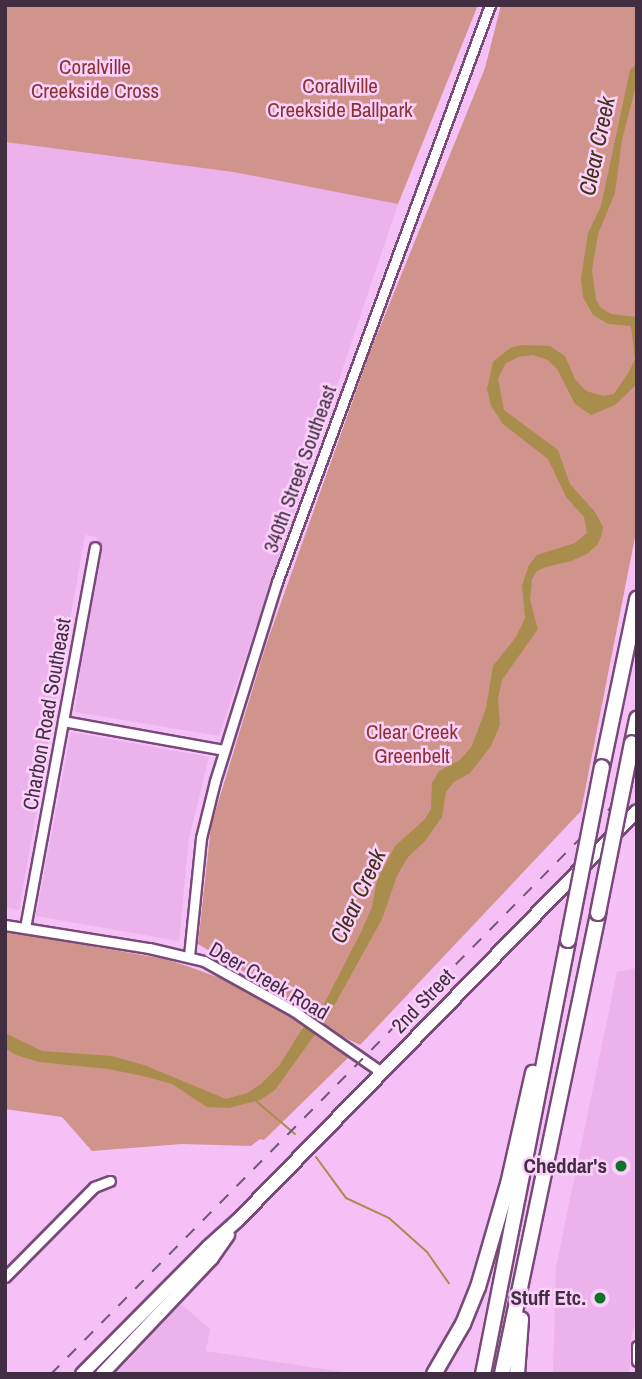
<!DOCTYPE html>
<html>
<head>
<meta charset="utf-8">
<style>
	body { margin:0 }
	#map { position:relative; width:642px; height:1379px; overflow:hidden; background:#f4c0f5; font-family:"Archivo Narrow",sans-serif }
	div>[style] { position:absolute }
	.built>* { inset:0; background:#ebb2ec }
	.green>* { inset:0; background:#d1948d }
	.water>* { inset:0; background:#a98d4d }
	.stream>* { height:2px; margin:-1px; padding:0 1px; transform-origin:1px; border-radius:1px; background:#a98d4d }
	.roads { filter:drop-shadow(2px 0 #774a78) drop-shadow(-2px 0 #774a78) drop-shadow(0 2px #774a78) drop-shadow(0 -2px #774a78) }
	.minor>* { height:9px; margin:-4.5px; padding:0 4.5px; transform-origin:4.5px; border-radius:4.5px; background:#fff }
	.major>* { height:12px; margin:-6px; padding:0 6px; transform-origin:6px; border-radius:6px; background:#fff }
	.highway>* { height:14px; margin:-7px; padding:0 7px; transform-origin:7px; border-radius:7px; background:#fff }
	.rail>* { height:2px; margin-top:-1px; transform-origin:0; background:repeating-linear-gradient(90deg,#735674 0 12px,transparent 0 24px) }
	.bridges { filter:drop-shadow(2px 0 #774a78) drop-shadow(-2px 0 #774a78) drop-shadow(0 2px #774a78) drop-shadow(0 -2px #774a78) }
	.highway-bridge>* { height:14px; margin:-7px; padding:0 7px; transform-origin:7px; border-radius:7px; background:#fff }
	.dots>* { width:19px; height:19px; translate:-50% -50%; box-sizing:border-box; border:4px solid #fcd1fc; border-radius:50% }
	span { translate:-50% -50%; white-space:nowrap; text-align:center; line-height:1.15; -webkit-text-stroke:5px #fcd1fc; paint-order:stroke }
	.park-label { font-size:21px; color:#8a332f }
	.street-label { font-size:21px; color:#422e43 }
	.poi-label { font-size:21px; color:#422e43; font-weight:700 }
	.right { translate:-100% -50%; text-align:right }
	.water-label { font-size:23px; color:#3f3215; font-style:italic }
	.frame { position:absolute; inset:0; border:7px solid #422e43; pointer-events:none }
</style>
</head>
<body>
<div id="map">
	<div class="built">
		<i style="clip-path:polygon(5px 142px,233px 172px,398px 204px,219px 736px,75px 712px,97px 537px,85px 535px,19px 910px,5px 907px)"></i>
		<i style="clip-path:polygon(71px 732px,209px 757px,189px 838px,179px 941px,36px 916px)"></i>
		<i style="clip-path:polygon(637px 968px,637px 1320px,632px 1333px,629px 1374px,553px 1374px,556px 1267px,617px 972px)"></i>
		<i style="clip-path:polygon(181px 1304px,210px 1329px,206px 1351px,355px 1374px,116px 1374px)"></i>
	</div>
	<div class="green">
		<i style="clip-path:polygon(5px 5px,478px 5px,398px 204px,233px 172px,5px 142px)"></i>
		<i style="clip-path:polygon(501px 5px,637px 5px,637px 527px,581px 811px,360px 1045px,333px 1032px,321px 1024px,324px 1020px,198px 944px,211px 826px,266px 645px,370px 352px,485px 68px)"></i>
		<i style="clip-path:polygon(5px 931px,165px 959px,190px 967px,247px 988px,305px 1024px,301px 1029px,316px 1031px,351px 1055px,264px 1140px,260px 1139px,251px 1146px,182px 1144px,92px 1151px,62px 1117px,5px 1109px)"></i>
	</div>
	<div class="water">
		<i style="clip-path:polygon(637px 63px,637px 82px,622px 140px,615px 193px,598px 234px,592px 270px,596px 300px,601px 308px,611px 314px,637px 317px,637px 384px,615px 405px,591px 415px,575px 404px,557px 369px,548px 360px,533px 355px,518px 357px,505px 364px,498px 379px,504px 410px,558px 450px,570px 484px,595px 512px,603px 527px,602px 534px,598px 544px,587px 554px,571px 561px,546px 567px,537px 571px,532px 579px,530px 600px,538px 629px,502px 680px,498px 699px,500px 725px,491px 746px,470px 773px,454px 782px,446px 792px,442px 817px,425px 841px,408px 857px,397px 876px,382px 919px,329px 1015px,275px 1090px,260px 1100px,229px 1108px,207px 1107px,172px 1084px,143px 1076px,108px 1069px,39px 1062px,16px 1055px,5px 1048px,5px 1033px,42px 1051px,112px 1056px,144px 1065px,226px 1099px,247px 1093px,261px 1084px,279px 1066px,305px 1024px,322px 1008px,361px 932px,372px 907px,377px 880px,395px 846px,424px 820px,431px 809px,432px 783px,439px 771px,460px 760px,472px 746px,486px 708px,493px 666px,516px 637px,525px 618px,522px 585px,529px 565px,537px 555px,575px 543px,587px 533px,584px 517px,566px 497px,548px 459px,503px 424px,491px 406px,487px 389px,493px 362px,510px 348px,521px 345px,550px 346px,565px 356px,575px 379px,586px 391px,603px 396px,614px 394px,630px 370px,635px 359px,631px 326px,608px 324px,593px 315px,583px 297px,581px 279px,588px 233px,601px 206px,630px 70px)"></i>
	</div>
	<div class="stream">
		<i style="left:256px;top:1101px;width:51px;rotate:40.2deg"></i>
		<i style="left:316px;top:1157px;width:51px;rotate:53.8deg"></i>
		<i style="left:346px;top:1198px;width:47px;rotate:24.9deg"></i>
		<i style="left:389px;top:1218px;width:51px;rotate:41.8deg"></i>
		<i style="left:427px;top:1252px;width:38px;rotate:55deg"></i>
	</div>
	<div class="roads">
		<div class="minor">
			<i style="left:63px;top:721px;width:164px;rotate:10.2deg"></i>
			<i style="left:5px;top:925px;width:146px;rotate:9.1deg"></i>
			<i style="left:149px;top:948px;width:57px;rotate:13.3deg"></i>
			<i style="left:204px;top:961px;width:103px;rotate:29.1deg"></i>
			<i style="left:294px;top:1011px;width:106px;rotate:35deg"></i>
			<i style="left:25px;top:928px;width:387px;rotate:-79.6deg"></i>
			<i style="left:189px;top:956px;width:119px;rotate:-84.2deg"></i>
			<i style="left:201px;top:838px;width:59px;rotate:-76.2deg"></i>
			<i style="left:215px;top:781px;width:208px;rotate:-72.7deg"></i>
			<i style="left:277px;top:582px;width:615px;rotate:-69.74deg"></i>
			<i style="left:5px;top:1277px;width:127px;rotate:-45.3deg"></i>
			<i style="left:94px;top:1187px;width:17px;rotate:-21deg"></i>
			<i style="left:637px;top:1346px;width:15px;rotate:90deg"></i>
		</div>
		<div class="major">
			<i style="left:82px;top:1374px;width:179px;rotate:-45.2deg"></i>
			<i style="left:208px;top:1247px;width:40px;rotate:-42deg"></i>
			<i style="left:238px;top:1220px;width:571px;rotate:-45.71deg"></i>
			<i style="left:102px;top:1374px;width:160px;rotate:-46.5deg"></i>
			<i style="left:212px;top:1258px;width:28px;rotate:-55deg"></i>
		</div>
		<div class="highway">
			<i style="left:632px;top:743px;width:25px;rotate:-78deg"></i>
			<i style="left:602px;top:767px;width:172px;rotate:-78.2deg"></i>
			<i style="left:434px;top:1374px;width:58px;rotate:-59.9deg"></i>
			<i style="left:463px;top:1324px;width:40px;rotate:-68deg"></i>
			<i style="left:478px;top:1287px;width:107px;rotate:-73.8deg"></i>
			<i style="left:508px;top:1184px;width:114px;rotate:-77.3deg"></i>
			<i style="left:483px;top:1374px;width:442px;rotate:-78.9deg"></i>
			<i style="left:502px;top:1374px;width:471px;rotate:-78.2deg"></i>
			<i style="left:517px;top:1374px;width:55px;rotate:-85.8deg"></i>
		</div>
	</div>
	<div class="rail">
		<i style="left:51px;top:1374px;width:834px;rotate:-45.34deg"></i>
	</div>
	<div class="bridges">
		<div class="highway-bridge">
			<i style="left:598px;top:913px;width:173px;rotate:-78.7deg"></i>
			<i style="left:568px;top:940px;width:176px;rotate:-78.9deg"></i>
		</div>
	</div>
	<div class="dots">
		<i style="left:621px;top:1166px;background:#0b7426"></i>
		<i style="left:600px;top:1298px;background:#0b7426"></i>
	</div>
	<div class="park-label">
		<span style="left:95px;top:79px">Coralville<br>Creekside Cross</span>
		<span style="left:340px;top:98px">Corallville<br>Creekside Ballpark</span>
		<span style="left:412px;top:744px">Clear Creek<br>Greenbelt</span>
	</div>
	<div class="street-label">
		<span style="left:300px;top:469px;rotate:-70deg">340th Street Southeast</span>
		<span style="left:47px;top:714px;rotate:-80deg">Charbon Road Southeast</span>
		<span style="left:269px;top:981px;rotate:30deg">Deer Creek Road</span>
		<span style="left:423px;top:1001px;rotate:-46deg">2nd Street</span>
	</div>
	<div class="poi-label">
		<span class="right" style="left:607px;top:1166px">Cheddar's</span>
		<span class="right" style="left:586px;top:1298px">Stuff Etc.</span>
	</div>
	<div class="water-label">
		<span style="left:597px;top:146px;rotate:-78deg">Clear Creek</span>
		<span style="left:358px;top:896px;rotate:-65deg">Clear Creek</span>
	</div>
	<div class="frame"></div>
</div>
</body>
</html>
